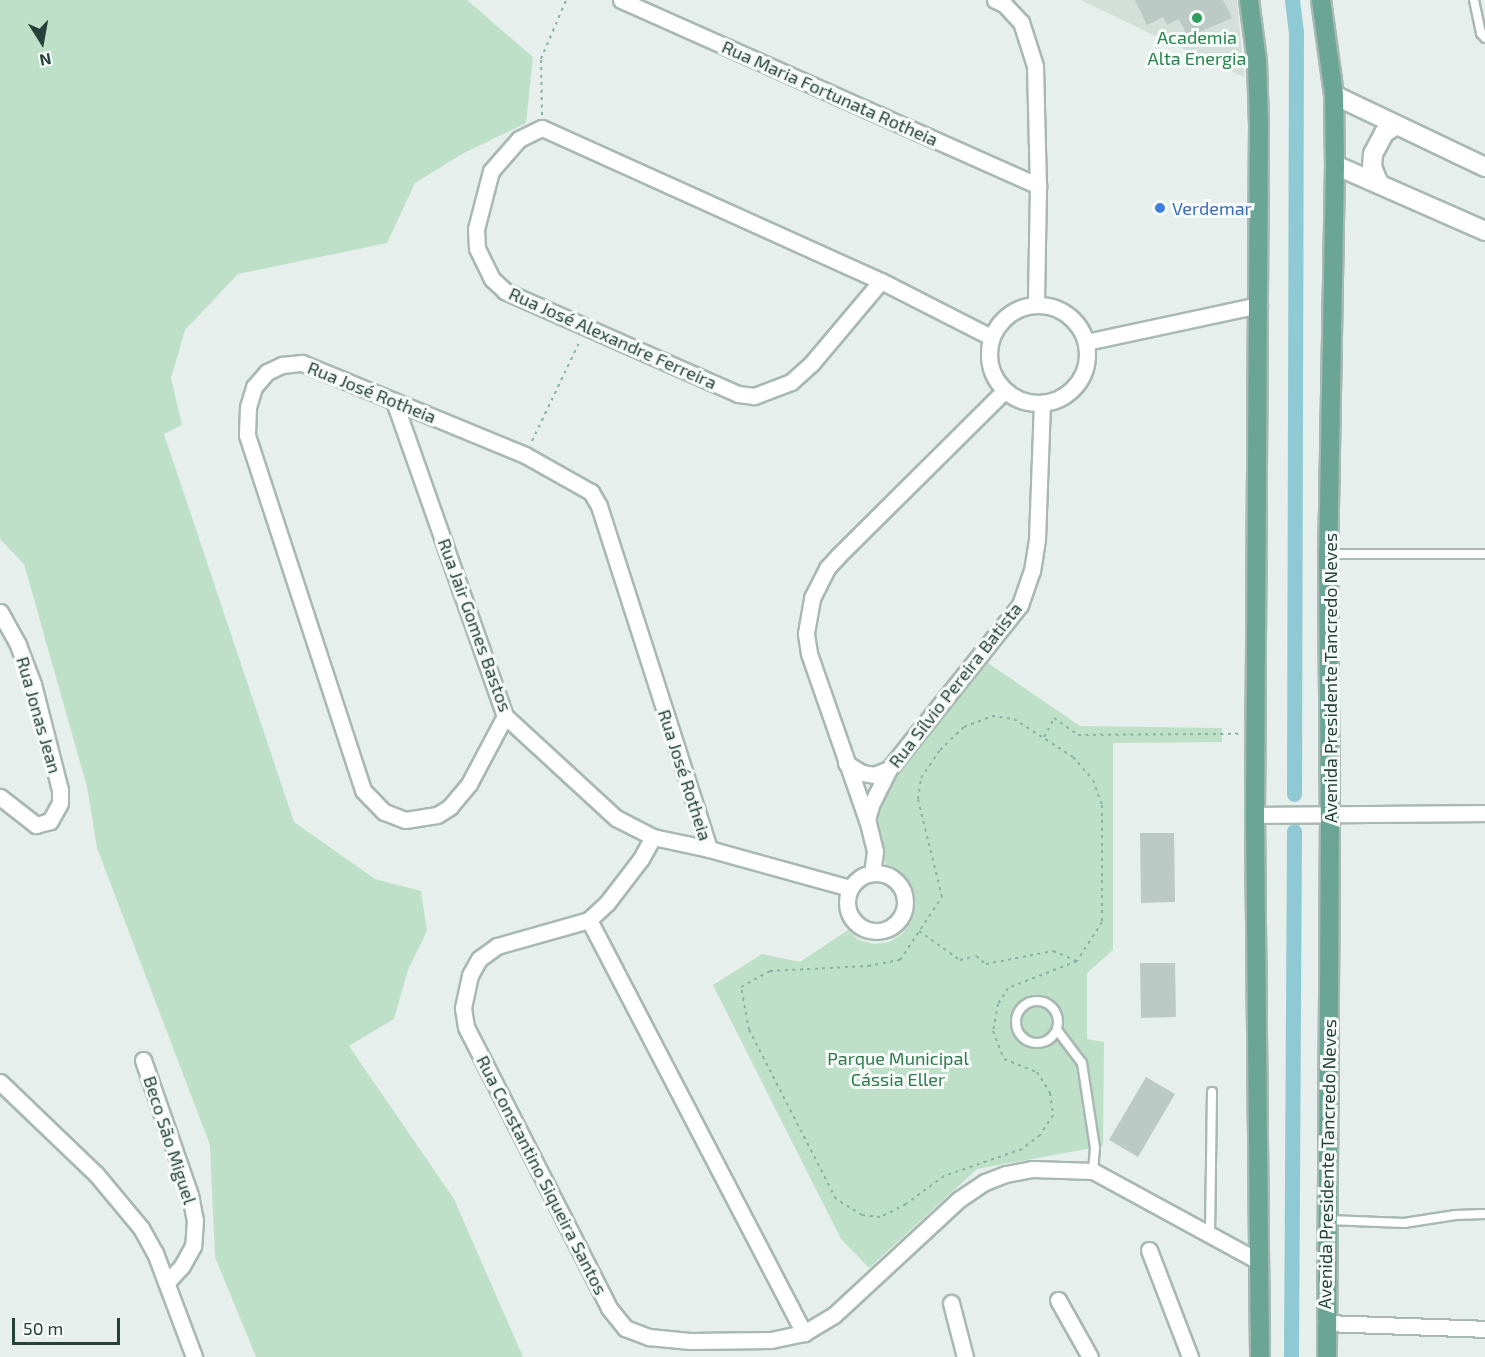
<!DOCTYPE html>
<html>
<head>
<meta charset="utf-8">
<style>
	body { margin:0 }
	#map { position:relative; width:1485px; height:1357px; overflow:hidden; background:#e6efeb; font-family:"Exo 2",sans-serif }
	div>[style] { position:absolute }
	.built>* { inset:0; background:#d4dfda }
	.green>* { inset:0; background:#bfe0c8 }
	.canal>* { height:15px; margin:-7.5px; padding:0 7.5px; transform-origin:7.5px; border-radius:7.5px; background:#8ec9d4 }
	.building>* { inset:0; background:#bbcac4 }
	.path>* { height:2px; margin-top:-1px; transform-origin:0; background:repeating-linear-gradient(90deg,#86b3a5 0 3px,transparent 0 7.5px) }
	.roads { filter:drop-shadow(2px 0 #a8b8b2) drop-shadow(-2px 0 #a8b8b2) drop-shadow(0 2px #a8b8b2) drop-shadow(0 -2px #a8b8b2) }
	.service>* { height:8px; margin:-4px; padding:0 4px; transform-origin:4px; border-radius:4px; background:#fff }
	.service>.ring { margin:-4px; padding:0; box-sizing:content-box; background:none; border:8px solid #fff; border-radius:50% }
	.minor>* { height:15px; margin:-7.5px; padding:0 7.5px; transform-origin:7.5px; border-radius:7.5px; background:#fff }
	.minor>.ring { margin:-7.5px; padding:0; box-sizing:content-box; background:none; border:15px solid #fff; border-radius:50% }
	.tertiary>* { height:18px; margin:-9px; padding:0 9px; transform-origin:9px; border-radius:9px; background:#fff }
	.primary>* { height:18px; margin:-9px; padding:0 9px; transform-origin:9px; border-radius:9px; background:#6aa596 }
	.dots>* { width:16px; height:16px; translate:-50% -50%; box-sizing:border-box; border:3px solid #f7fbf9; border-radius:50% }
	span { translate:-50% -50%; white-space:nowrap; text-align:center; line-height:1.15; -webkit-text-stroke:6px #f7fbf9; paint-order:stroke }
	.leisure-label { font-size:18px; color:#27864d }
	.street-label { font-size:18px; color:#24423a }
	.shop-label { font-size:18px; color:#366cbe }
	.left { translate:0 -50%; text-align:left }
	.park-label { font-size:18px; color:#2d7a4b }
	.north { position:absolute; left:12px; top:12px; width:60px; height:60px; -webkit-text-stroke:4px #f7fbf9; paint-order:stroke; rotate:169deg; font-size:16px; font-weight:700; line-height:24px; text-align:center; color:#24423a }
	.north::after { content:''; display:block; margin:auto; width:21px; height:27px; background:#24423a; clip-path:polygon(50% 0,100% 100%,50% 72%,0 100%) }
	.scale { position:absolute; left:12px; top:1318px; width:108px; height:27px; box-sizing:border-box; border:3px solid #24423a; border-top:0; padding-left:8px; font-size:18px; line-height:21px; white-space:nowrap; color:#24423a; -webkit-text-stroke:4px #f7fbf9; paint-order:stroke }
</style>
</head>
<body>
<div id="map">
	<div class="built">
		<i style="clip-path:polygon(1081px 0,1237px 0,1244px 77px,1147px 32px)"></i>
	</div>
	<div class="green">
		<i style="clip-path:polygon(0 0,467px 0,533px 57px,526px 123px,464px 153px,415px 183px,387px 243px,238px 274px,185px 330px,171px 378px,182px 425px,164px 434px,294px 822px,375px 879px,421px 891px,427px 931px,408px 970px,394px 1019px,349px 1046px,454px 1199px,523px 1357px,256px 1357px,215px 1257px,210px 1145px,97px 848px,87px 787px,24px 564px,0 539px)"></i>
		<i style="clip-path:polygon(985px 661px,1080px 726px,1222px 728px,1222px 742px,1113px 743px,1113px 950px,1087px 973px,1087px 1039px,1104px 1042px,1103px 1146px,977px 1169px,869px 1268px,841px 1239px,713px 985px,762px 954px,800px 962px,848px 930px,859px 940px,874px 944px,889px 942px,902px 934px,911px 922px,914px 907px,911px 892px,886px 865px,872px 823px,877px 803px)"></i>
	</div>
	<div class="canal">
		<i style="left:1292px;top:0;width:31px;rotate:83deg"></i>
		<i style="left:1296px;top:31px;width:763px;rotate:90.15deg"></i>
		<i style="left:1291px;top:1357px;width:526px;rotate:-89.67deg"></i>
	</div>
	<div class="building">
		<i style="clip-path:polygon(1135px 0,1223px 0,1232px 18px,1188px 37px,1179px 19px,1167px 25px,1163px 17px,1147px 25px)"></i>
		<i style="clip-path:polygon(1140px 833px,1174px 833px,1175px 902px,1141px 903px)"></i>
		<i style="clip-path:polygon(1140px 963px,1175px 963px,1176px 1017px,1141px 1018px)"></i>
		<i style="clip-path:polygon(1146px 1077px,1175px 1094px,1138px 1157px,1109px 1140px)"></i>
	</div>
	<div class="path">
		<i style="left:542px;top:115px;width:56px;rotate:-91deg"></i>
		<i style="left:541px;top:59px;width:64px;rotate:-67deg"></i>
		<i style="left:532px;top:441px;width:111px;rotate:-64.4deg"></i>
		<i style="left:992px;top:716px;width:22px;rotate:8deg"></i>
		<i style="left:1014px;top:719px;width:70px;rotate:32.8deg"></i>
		<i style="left:1073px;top:757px;width:30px;rotate:49deg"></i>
		<i style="left:1093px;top:780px;width:27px;rotate:70deg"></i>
		<i style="left:1102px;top:805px;width:117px;rotate:90deg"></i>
		<i style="left:1102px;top:922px;width:46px;rotate:122.7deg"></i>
		<i style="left:1077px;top:961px;width:74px;rotate:158.6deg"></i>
		<i style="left:1008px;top:988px;width:19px;rotate:122deg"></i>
		<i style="left:998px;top:1004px;width:27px;rotate:100deg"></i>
		<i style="left:993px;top:1031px;width:30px;rotate:69deg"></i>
		<i style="left:1004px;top:1059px;width:35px;rotate:22deg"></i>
		<i style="left:1037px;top:1072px;width:25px;rotate:58deg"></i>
		<i style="left:1050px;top:1093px;width:22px;rotate:82deg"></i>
		<i style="left:1053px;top:1115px;width:24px;rotate:123deg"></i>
		<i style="left:1040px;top:1135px;width:23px;rotate:142deg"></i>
		<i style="left:1022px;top:1149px;width:83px;rotate:160.9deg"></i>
		<i style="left:944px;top:1176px;width:47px;rotate:143.6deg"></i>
		<i style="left:906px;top:1204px;width:29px;rotate:153deg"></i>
		<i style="left:880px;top:1217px;width:18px;rotate:-174deg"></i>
		<i style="left:862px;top:1215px;width:31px;rotate:-148deg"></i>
		<i style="left:836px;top:1199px;width:190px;rotate:-117.2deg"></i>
		<i style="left:749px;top:1030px;width:44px;rotate:-100.5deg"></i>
		<i style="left:741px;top:987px;width:33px;rotate:-29deg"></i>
		<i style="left:770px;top:971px;width:98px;rotate:-2.9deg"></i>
		<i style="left:868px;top:966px;width:33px;rotate:-11deg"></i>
		<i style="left:900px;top:960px;width:76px;rotate:-56.3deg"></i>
		<i style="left:942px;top:897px;width:101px;rotate:-103.8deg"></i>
		<i style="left:918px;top:799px;width:21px;rotate:-82deg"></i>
		<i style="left:921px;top:778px;width:34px;rotate:-56deg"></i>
		<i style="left:940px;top:750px;width:33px;rotate:-44deg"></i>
		<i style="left:964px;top:727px;width:30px;rotate:-21deg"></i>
		<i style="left:1044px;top:737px;width:21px;rotate:-62deg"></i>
		<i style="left:1054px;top:718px;width:29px;rotate:35deg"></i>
		<i style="left:1078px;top:735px;width:163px;rotate:-0.4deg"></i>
		<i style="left:919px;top:931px;width:50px;rotate:35.3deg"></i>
		<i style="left:960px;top:960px;width:16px;rotate:-14deg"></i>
		<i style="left:976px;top:956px;width:13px;rotate:39deg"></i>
		<i style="left:986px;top:964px;width:68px;rotate:-11deg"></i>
		<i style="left:1053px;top:951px;width:26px;rotate:23deg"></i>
	</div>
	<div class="roads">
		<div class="service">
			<i style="left:1474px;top:0;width:34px;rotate:78deg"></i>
			<i style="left:1481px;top:33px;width:6px;rotate:51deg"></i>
			<i style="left:1328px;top:554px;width:157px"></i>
			<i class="ring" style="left:1016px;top:1001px;width:34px;height:34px"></i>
			<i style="left:1057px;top:1030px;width:41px;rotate:52.9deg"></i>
			<i style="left:1082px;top:1063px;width:86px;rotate:81.3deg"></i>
			<i style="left:1095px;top:1148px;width:23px;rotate:95deg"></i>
			<i style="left:1328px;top:1220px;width:76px;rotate:2.3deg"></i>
			<i style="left:1404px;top:1223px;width:52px;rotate:-8.9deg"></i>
			<i style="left:1455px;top:1215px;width:30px;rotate:-2deg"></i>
			<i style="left:1210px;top:1235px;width:143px;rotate:-89.2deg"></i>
		</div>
		<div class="minor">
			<i style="left:621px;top:0;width:457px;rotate:24deg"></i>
			<i style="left:995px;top:0;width:10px;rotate:24deg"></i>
			<i style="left:1004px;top:4px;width:25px;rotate:47deg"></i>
			<i style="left:1021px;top:22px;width:46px;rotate:72.3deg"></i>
			<i style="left:1035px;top:66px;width:120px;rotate:88.6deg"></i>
			<i style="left:1038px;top:186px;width:118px;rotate:91deg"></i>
			<i style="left:881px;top:281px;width:109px;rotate:130.1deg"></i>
			<i style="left:811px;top:364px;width:27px;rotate:138deg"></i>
			<i style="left:791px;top:382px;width:40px;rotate:159deg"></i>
			<i style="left:754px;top:396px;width:16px;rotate:-173deg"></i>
			<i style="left:738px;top:394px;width:255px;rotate:-156.2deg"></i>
			<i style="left:505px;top:291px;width:18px;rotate:-137deg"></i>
			<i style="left:492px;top:279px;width:34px;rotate:-116deg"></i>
			<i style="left:477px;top:248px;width:19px;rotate:-93deg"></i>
			<i style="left:476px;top:229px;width:60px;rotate:-75.5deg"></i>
			<i style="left:491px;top:171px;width:43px;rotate:-48.8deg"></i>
			<i style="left:519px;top:139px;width:25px;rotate:-26deg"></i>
			<i style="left:542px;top:128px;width:372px;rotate:24.3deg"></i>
			<i style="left:881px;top:281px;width:123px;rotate:27deg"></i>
			<i class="ring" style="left:989px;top:305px;width:83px;height:83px"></i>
			<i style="left:1086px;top:342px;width:177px;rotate:-12.1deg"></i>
			<i style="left:394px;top:401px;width:334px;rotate:70.6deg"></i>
			<i style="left:505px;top:716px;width:151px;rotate:42.6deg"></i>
			<i style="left:616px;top:818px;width:42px;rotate:27.2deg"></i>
			<i style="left:653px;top:837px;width:57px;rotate:12.1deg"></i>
			<i style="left:709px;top:849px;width:146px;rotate:15.5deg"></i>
			<i style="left:0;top:612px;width:38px;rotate:61deg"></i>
			<i style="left:18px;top:645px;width:42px;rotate:69deg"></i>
			<i style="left:33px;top:684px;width:109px;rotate:75.7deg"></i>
			<i style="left:60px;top:790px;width:13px;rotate:90deg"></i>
			<i style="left:60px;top:803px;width:21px;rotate:119deg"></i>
			<i style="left:50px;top:821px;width:15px;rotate:164deg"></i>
			<i style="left:36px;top:825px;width:46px;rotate:-142.1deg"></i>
			<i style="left:505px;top:716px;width:77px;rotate:117.9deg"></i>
			<i style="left:469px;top:784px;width:30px;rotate:130deg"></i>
			<i style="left:450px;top:807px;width:15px;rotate:148deg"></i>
			<i style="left:437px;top:815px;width:32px;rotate:171deg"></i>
			<i style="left:405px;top:820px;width:22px;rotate:-159deg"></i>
			<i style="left:384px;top:812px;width:30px;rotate:-134deg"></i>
			<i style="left:363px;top:790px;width:373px;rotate:-108.1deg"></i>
			<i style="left:247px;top:435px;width:28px;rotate:-88deg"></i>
			<i style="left:248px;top:407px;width:21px;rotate:-73deg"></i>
			<i style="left:254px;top:387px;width:20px;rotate:-49deg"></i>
			<i style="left:267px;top:372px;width:17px;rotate:-25deg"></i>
			<i style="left:282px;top:365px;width:20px;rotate:-6deg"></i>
			<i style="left:302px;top:363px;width:241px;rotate:22.4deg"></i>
			<i style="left:525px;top:455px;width:76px;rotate:29.3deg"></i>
			<i style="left:591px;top:492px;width:16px;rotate:60deg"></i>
			<i style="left:599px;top:506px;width:360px;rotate:72.2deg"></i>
			<i style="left:846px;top:763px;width:19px;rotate:32deg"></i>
			<i style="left:862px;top:773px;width:12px;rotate:9deg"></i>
			<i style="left:874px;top:775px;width:16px;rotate:-22deg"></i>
			<i style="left:1255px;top:815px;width:230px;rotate:-0.5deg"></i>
			<i style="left:867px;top:820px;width:16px;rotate:-75deg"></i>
			<i style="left:871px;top:805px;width:40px;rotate:-63.4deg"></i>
			<i style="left:889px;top:769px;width:210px;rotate:-51.4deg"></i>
			<i style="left:1020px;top:605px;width:36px;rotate:-71deg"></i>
			<i style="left:1032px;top:571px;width:32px;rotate:-81deg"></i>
			<i style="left:1037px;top:539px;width:136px;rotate:-87.9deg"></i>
			<i style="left:653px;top:837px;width:26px;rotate:119deg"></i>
			<i style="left:640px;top:860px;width:54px;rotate:127.5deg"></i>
			<i style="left:607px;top:903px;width:25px;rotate:137deg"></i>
			<i style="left:589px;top:920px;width:96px;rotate:164.2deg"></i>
			<i style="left:497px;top:946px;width:22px;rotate:144deg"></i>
			<i style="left:479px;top:959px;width:18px;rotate:119deg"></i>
			<i style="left:470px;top:975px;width:34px;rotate:102deg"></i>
			<i style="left:463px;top:1008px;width:19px;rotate:81deg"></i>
			<i style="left:466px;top:1027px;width:315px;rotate:63deg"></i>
			<i style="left:609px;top:1308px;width:26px;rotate:51deg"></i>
			<i style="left:625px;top:1328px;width:26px;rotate:21deg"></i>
			<i style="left:649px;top:1337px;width:41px;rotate:5.6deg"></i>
			<i style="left:690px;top:1341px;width:81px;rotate:-0.7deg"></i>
			<i style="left:771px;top:1340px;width:34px;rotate:-12deg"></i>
			<i style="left:804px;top:1333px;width:35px;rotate:-31deg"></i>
			<i style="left:834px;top:1315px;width:169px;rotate:-42.8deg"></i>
			<i style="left:958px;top:1200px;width:32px;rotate:-34deg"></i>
			<i style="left:985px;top:1182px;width:22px;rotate:-21deg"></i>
			<i style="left:1006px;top:1174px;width:26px;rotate:-11deg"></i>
			<i style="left:1032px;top:1169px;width:61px;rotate:1.9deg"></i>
			<i style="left:1093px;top:1171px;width:190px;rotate:28.6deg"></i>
			<i class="ring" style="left:847px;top:873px;width:43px;height:43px"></i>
			<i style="left:872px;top:873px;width:22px;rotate:-82deg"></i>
			<i style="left:875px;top:851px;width:32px;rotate:-104deg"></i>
			<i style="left:867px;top:820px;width:177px;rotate:-109.2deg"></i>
			<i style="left:809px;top:653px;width:20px;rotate:-99deg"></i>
			<i style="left:806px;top:633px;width:36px;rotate:-80deg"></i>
			<i style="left:812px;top:598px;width:34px;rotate:-63deg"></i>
			<i style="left:827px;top:568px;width:16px;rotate:-47deg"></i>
			<i style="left:838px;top:556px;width:234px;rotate:-44.8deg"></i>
			<i style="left:589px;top:920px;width:466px;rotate:62.5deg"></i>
			<i style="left:143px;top:1060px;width:143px;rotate:70.8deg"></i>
			<i style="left:190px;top:1195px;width:25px;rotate:79deg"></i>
			<i style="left:195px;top:1220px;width:26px;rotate:94deg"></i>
			<i style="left:193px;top:1246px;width:23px;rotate:119deg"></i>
			<i style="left:182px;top:1266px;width:23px;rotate:133deg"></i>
			<i style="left:0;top:1082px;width:133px;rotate:43.8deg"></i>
			<i style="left:96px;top:1174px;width:70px;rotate:50.2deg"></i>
			<i style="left:141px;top:1228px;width:29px;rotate:61deg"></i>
			<i style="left:155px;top:1253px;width:111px;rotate:69.4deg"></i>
			<i style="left:1149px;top:1250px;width:115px;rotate:69deg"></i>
			<i style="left:1058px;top:1300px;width:65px;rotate:60.7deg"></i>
			<i style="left:951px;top:1303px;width:56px;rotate:75.5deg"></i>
			<i style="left:1325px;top:1323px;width:160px;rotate:2.1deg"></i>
		</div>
		<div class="tertiary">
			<i style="left:1334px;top:95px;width:167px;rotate:25.5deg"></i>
			<i style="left:1335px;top:165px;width:164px;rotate:23.7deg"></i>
			<i style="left:1379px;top:184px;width:18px;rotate:-112deg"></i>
			<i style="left:1372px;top:167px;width:13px;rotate:-86deg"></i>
			<i style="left:1373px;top:154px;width:24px;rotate:-62deg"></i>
			<i style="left:1384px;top:133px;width:14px;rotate:-34deg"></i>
		</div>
		<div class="primary">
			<i style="left:1249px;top:0;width:62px;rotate:82.5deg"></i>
			<i style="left:1257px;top:61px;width:62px;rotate:88.2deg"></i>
			<i style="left:1259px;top:123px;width:692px;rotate:90.33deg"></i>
			<i style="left:1255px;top:815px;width:542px;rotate:89.47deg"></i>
			<i style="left:1321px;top:0;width:96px;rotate:82.2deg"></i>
			<i style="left:1334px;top:95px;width:70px;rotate:89.2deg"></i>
			<i style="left:1335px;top:165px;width:389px;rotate:91deg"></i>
			<i style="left:1328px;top:554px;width:261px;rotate:89.6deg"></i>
			<i style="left:1330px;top:815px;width:542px;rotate:90.32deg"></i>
		</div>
	</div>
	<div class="dots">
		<i style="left:1197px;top:18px;background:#2e9e5b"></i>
		<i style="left:1160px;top:208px;background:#3f7fe0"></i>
	</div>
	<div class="leisure-label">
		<span style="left:1197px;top:48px">Academia<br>Alta Energia</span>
	</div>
	<div class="street-label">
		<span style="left:830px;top:93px;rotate:24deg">Rua Maria Fortunata Rotheia</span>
		<span style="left:613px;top:338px;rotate:24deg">Rua José Alexandre Ferreira</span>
		<span style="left:372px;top:392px;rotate:22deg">Rua José Rotheia</span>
		<span style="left:475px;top:625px;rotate:70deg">Rua Jair Gomes Bastos</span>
		<span style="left:1330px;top:678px;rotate:-90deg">Avenida Presidente Tancredo Neves</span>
		<span style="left:955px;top:685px;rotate:-52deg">Rua Sílvio Pereira Batista</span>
		<span style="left:39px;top:715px;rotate:74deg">Rua Jonas Jean</span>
		<span style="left:685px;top:775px;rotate:72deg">Rua José Rotheia</span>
		<span style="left:170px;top:1140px;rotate:72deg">Beco São Miguel</span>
		<span style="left:1327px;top:1164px;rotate:-89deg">Avenida Presidente Tancredo Neves</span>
		<span style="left:542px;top:1175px;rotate:63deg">Rua Constantino Siqueira Santos</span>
	</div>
	<div class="shop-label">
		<span class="left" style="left:1172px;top:208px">Verdemar</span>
	</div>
	<div class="park-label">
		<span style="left:898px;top:1069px">Parque Municipal<br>Cássia Eller</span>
	</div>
	<div class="north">N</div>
	<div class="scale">50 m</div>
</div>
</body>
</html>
